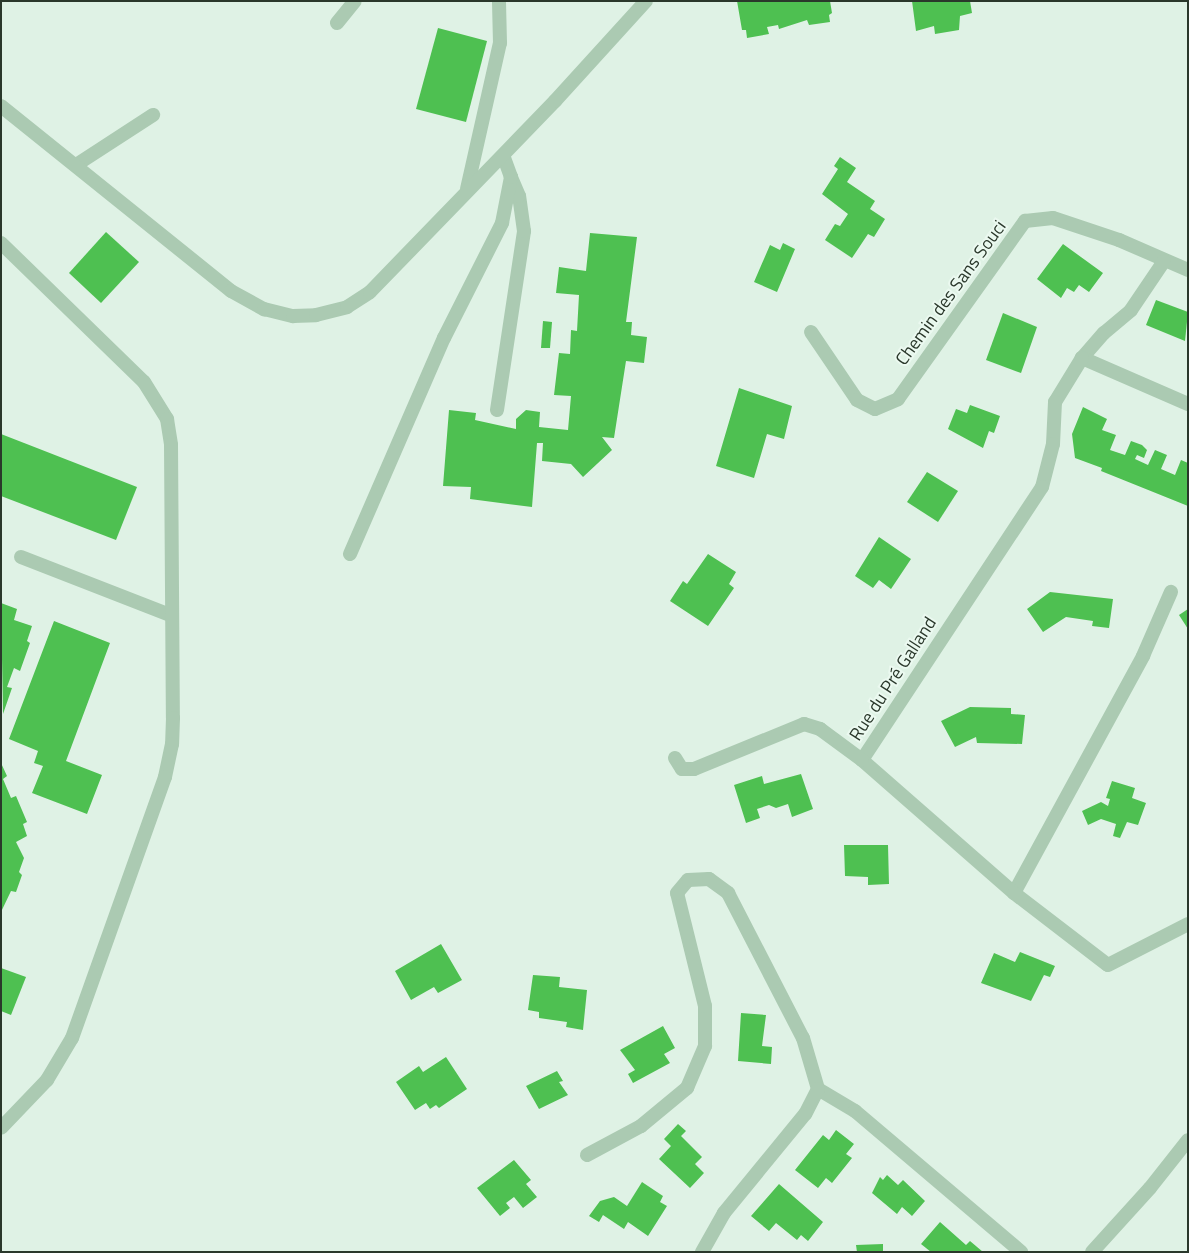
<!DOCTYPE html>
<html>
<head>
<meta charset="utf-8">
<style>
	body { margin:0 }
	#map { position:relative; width:1189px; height:1253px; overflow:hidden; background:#dff2e5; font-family:"Titillium Web",sans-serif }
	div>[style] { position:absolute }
	.building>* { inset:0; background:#4ec051 }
	.service>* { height:14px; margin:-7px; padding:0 7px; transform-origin:7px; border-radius:7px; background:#abcab2 }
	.minor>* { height:14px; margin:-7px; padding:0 7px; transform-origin:7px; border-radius:7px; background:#abcab2 }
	span { translate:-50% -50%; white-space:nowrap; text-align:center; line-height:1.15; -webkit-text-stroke:4px #ebf9f0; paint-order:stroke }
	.street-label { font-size:18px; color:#2a382b }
	.frame { position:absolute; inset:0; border:2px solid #2a382b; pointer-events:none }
</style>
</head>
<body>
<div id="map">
	<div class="building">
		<i style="clip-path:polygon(737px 1px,830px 1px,832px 13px,829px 15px,830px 22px,809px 25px,807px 20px,779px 29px,778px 25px,767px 27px,769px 34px,747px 38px,746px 30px,742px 30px)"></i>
		<i style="clip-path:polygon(912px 1px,970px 1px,972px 13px,960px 16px,959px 30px,935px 34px,934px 26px,916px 31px)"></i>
		<i style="clip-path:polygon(438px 28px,487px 41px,466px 122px,416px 109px)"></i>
		<i style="clip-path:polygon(840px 157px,856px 168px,847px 182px,875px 201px,870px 209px,885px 219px,874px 237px,868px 234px,852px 258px,825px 240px,835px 224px,840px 226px,848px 214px,822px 194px,838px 169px,834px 166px)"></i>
		<i style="clip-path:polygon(106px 232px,139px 262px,101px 303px,69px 273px)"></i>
		<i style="clip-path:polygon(590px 233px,637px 237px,626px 322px,632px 322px,631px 335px,647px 337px,644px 363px,626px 361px,614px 438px,602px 437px,612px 450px,583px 477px,571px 464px,542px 461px,543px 443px,537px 443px,532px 507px,470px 499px,471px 487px,443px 486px,449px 410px,476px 413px,475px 420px,516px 429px,516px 419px,526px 410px,540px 412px,539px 427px,568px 430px,571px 396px,554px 395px,559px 353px,570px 354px,571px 330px,577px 331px,579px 295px,556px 293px,559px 267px,586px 271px)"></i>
		<i style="clip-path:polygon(783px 243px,795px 249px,777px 292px,754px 282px,770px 245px,780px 250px)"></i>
		<i style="clip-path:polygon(1063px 244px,1103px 273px,1089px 292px,1079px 285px,1074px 292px,1067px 288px,1061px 298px,1037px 279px)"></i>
		<i style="clip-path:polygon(1156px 300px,1188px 312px,1185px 341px,1146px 325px)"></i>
		<i style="clip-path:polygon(1003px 313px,1037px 327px,1021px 373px,986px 360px)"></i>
		<i style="clip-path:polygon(543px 321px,552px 322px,550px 348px,541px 348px)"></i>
		<i style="clip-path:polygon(739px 388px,792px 406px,784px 439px,767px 434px,754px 478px,716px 466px)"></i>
		<i style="clip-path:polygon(970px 405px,1000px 416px,994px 433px,989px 431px,983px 448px,948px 429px,956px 409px,967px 413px)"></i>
		<i style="clip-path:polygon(1083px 407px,1107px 419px,1102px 430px,1116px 435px,1110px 450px,1125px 455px,1131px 441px,1142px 445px,1147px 450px,1144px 458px,1137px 455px,1135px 459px,1148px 465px,1155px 450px,1167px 455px,1161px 469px,1175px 475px,1181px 460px,1188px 463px,1188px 506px,1101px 471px,1102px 468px,1075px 458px,1072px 434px)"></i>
		<i style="clip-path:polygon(1px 434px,137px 487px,116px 540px,1px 496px)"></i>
		<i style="clip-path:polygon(927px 472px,958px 491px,938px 522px,907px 502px)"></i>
		<i style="clip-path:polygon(879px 537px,911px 559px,891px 589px,879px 580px,873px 588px,855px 576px)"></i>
		<i style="clip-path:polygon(708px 554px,736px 572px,729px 584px,734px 588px,708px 626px,670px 601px,683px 581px,687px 584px)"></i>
		<i style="clip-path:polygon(1050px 592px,1113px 599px,1109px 628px,1092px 626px,1093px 621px,1066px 617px,1043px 632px,1027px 609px)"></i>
		<i style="clip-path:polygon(1px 603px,17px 609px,14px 620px,32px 626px,27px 641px,30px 643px,20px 671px,14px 668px,7px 687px,12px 688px,3px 714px)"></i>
		<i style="clip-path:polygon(1188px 609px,1188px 629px,1179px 615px)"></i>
		<i style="clip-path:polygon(54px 621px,110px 643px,66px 761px,102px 775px,87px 814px,32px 793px,43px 766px,34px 763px,38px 751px,9px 739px)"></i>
		<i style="clip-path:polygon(970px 707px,1011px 708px,1011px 714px,1025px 715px,1022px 744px,977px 743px,976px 737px,955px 747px,941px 721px)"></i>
		<i style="clip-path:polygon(1px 763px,7px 776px,3px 779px,11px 798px,16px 796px,27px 822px,23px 824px,27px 836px,16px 842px,24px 858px,19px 872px,22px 875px,16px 892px,11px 891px,1px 912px)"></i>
		<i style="clip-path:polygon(801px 774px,813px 809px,792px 817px,788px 804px,776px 808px,769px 805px,757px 809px,760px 818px,746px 823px,734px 785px,762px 776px,764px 784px)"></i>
		<i style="clip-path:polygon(1112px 781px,1135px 788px,1132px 798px,1146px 803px,1138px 825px,1127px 822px,1120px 838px,1113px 836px,1116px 824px,1101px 819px,1088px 825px,1082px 811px,1101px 802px,1108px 806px,1110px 799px,1106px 798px)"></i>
		<i style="clip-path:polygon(844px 845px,888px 845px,889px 884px,868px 885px,868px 877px,845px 876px)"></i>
		<i style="clip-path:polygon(441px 944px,462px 980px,438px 993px,434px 987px,411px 1000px,395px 971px)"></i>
		<i style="clip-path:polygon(1020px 952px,1055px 966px,1050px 977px,1044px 975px,1031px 1001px,981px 983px,994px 953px,1015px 962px)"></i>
		<i style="clip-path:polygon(1px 968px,26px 977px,11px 1015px,1px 1011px)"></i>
		<i style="clip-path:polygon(533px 975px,560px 977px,559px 987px,587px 990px,583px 1030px,566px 1027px,567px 1022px,539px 1018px,539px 1012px,528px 1010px)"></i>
		<i style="clip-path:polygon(741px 1013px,766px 1015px,762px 1046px,772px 1047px,771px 1064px,738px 1061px)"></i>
		<i style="clip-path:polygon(663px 1026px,675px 1048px,664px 1054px,670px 1063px,633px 1083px,628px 1074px,635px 1070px,620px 1050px)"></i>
		<i style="clip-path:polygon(446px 1057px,467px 1089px,439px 1108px,436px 1105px,430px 1109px,426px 1103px,415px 1110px,396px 1082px,419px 1066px,423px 1072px)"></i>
		<i style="clip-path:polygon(557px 1071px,563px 1081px,559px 1082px,568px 1095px,539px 1109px,526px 1086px)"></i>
		<i style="clip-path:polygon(678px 1124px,686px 1131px,681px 1136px,702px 1157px,695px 1164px,704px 1173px,690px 1188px,659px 1159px,671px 1146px,664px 1139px)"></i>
		<i style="clip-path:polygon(836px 1130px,854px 1144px,846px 1154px,852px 1158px,832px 1183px,826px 1178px,818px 1188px,795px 1170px,823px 1135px,829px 1140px)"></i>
		<i style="clip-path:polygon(514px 1160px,531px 1180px,526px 1184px,537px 1197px,523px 1208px,514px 1197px,506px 1203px,510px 1208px,500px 1216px,477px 1188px)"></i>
		<i style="clip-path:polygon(887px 1175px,898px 1185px,903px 1180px,925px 1201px,912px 1216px,902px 1207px,897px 1214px,872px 1193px,880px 1177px,883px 1180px)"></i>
		<i style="clip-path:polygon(642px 1182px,663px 1196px,660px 1202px,667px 1206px,648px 1236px,628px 1222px,624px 1229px,603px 1215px,599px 1222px,589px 1216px,600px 1201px,614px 1197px,627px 1206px)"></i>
		<i style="clip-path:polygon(779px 1184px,823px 1222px,808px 1241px,801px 1235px,797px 1240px,776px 1223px,769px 1231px,751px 1216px)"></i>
		<i style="clip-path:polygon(940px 1222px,966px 1245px,970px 1241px,983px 1252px,931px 1252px,921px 1244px)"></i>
		<i style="clip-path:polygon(883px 1244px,883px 1252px,857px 1252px,856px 1245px)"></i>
	</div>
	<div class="service">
		<i style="left:337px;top:23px;width:28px;rotate:-51deg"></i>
		<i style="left:76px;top:165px;width:92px;rotate:-33deg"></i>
		<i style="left:467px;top:189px;width:150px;rotate:-77.3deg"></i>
		<i style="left:500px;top:43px;width:42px;rotate:-91.4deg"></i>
		<i style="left:497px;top:410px;width:181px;rotate:-81.4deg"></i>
		<i style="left:524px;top:231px;width:35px;rotate:-98deg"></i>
		<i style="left:519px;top:196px;width:21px;rotate:-113deg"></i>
		<i style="left:350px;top:554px;width:236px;rotate:-66.5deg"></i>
		<i style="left:444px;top:338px;width:129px;rotate:-63.2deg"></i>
		<i style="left:502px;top:223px;width:47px;rotate:-78.9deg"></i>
		<i style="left:511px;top:177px;width:23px;rotate:-110deg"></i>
		<i style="left:21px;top:557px;width:162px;rotate:21.3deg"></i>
		<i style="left:1014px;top:893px;width:270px;rotate:-61.4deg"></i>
		<i style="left:1143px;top:656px;width:70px;rotate:-66.4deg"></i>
	</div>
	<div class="minor">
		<i style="left:1px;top:106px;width:295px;rotate:38.8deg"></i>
		<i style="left:231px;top:291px;width:38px;rotate:29deg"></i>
		<i style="left:264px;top:309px;width:30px;rotate:14deg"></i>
		<i style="left:293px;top:316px;width:23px;rotate:-2deg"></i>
		<i style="left:316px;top:315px;width:32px;rotate:-14deg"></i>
		<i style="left:347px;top:307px;width:27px;rotate:-33deg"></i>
		<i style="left:370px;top:292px;width:266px;rotate:-45.9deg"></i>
		<i style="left:555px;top:101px;width:135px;rotate:-47.7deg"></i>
		<i style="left:1px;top:243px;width:199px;rotate:44.2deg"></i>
		<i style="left:144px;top:382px;width:44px;rotate:58.1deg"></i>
		<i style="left:167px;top:419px;width:26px;rotate:81deg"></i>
		<i style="left:171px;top:445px;width:273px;rotate:89.6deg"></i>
		<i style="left:173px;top:718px;width:26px;rotate:92deg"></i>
		<i style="left:172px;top:744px;width:34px;rotate:102deg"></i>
		<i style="left:165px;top:777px;width:277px;rotate:109.6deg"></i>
		<i style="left:72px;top:1038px;width:49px;rotate:120.8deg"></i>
		<i style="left:47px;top:1080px;width:66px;rotate:133.8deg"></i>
		<i style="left:811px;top:332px;width:82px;rotate:55.9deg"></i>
		<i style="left:857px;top:400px;width:20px;rotate:27deg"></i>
		<i style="left:875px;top:409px;width:25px;rotate:-23deg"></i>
		<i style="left:898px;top:399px;width:219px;rotate:-54.5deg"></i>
		<i style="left:1025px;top:221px;width:28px;rotate:-6deg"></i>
		<i style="left:1053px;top:218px;width:70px;rotate:18.4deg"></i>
		<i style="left:1119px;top:240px;width:75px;rotate:23.5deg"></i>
		<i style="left:1082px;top:358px;width:33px;rotate:-49deg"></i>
		<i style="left:1104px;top:333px;width:35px;rotate:-40deg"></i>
		<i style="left:1131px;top:310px;width:59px;rotate:-56deg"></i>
		<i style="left:1188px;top:404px;width:116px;rotate:-156.5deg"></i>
		<i style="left:1082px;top:358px;width:52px;rotate:121.5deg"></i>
		<i style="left:1055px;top:402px;width:42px;rotate:92.7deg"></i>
		<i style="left:1053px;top:444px;width:44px;rotate:104.3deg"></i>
		<i style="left:1042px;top:487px;width:327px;rotate:123.4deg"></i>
		<i style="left:862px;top:760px;width:202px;rotate:41.2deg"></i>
		<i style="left:1014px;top:893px;width:118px;rotate:37.5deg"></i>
		<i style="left:1108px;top:965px;width:90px;rotate:-27.1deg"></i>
		<i style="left:675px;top:758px;width:13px;rotate:58deg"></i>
		<i style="left:682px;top:769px;width:12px"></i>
		<i style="left:694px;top:769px;width:119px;rotate:-22.2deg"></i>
		<i style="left:804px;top:724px;width:17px;rotate:17deg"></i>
		<i style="left:820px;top:729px;width:52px;rotate:36.4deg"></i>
		<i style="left:818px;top:1089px;width:43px;rotate:30.7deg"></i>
		<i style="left:855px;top:1111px;width:218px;rotate:40.3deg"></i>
		<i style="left:587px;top:1155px;width:61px;rotate:-28.2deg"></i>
		<i style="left:641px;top:1126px;width:60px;rotate:-39.6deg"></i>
		<i style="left:687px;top:1088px;width:46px;rotate:-66.8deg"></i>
		<i style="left:705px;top:1046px;width:40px;rotate:-90deg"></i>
		<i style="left:705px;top:1006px;width:116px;rotate:-103.9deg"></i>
		<i style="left:677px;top:893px;width:17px;rotate:-50deg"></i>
		<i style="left:688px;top:880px;width:21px;rotate:-3deg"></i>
		<i style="left:709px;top:879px;width:24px;rotate:36deg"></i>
		<i style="left:728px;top:893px;width:163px;rotate:62.7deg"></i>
		<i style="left:803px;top:1038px;width:53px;rotate:73.6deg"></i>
		<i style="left:818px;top:1089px;width:28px;rotate:117deg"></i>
		<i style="left:805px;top:1114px;width:128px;rotate:129.3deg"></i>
		<i style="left:724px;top:1213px;width:45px;rotate:119.4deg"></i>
		<i style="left:1092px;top:1252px;width:86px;rotate:-47.8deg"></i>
		<i style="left:1150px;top:1188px;width:61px;rotate:-51.6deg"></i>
	</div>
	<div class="street-label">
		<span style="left:951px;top:293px;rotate:-54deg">Chemin des Sans Souci</span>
		<span style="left:893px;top:679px;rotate:-57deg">Rue du Pré Galland</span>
	</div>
	<div class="frame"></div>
</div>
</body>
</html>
